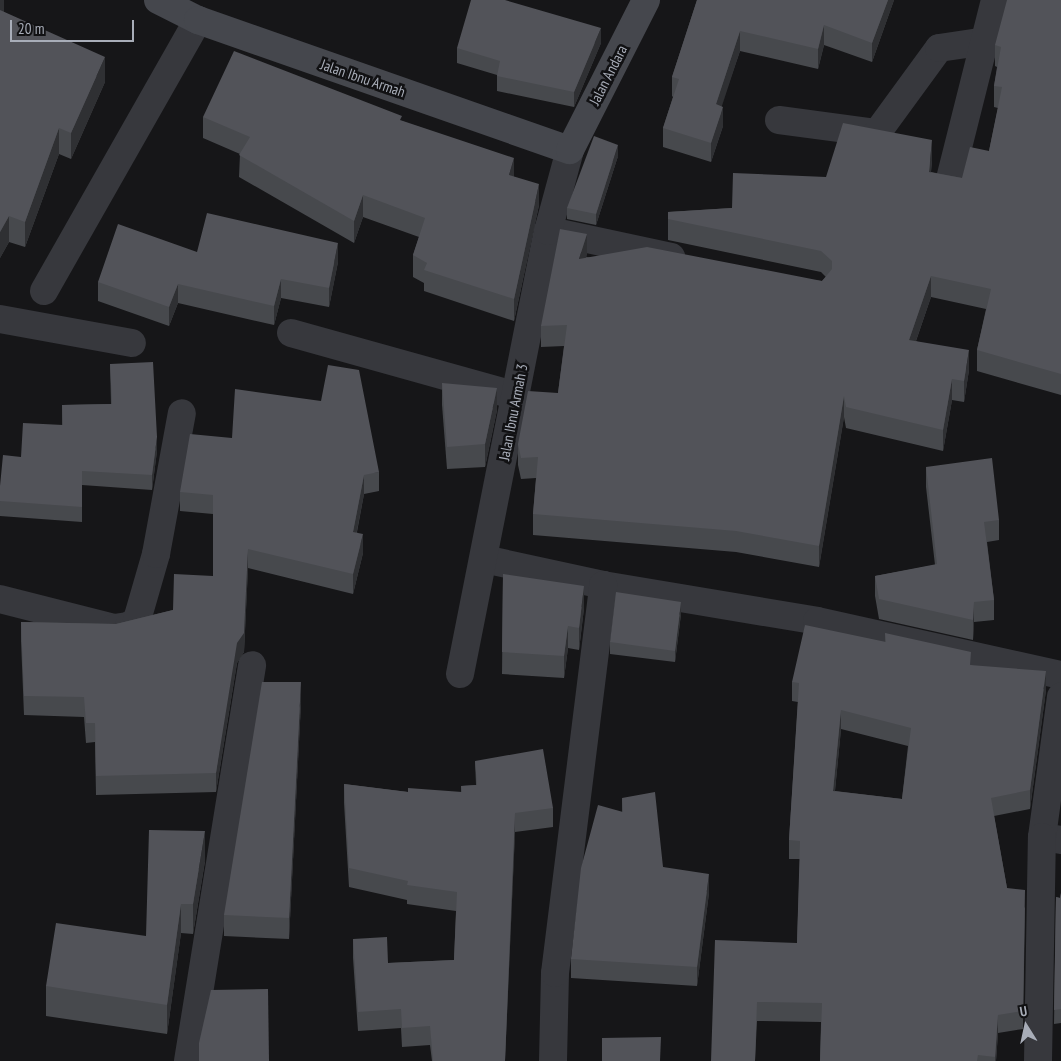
<!DOCTYPE html>
<html>
<head>
<meta charset="utf-8">
<style>
	body { margin:0 }
	#map { position:relative; width:1061px; height:1061px; overflow:hidden; background:#161618; font-family:"PT Sans Narrow",sans-serif }
	div>[style] { position:absolute }
	.street>* { height:28px; margin:-14px; padding:0 14px; transform-origin:14px; border-radius:14px; background:#37383d }
	.secondary>* { height:28px; margin:-14px; padding:0 14px; transform-origin:14px; border-radius:14px; background:#45474d }
	.wall>* { inset:0; background:#47494d }
	.shaded-wall>* { inset:0; background:#2f3033 }
	.building>* { inset:0; background:#525359 }
	span { translate:-50% -50%; white-space:nowrap; text-align:center; line-height:1.15; -webkit-text-stroke:5px #111113; paint-order:stroke }
	.street-label { font-size:15px; color:#a8adb8 }
	.north { position:absolute; left:1001px; top:1001px; width:50px; height:50px; -webkit-text-stroke:4px #111113; paint-order:stroke; rotate:350deg; font-size:14px; font-weight:700; line-height:20px; text-align:center; color:#a8adb8 }
	.north::after { content:''; display:block; margin:auto; width:18px; height:22px; background:#a8adb8; clip-path:polygon(50% 0,100% 100%,50% 72%,0 100%) }
	.scale { position:absolute; left:10px; top:20px; width:124px; height:22px; box-sizing:border-box; border:2px solid #a8adb8; border-top:0; padding-left:6px; font-size:15px; line-height:18px; white-space:nowrap; color:#a8adb8; -webkit-text-stroke:4px #111113; paint-order:stroke }
</style>
</head>
<body>
<div id="map">
	<div class="street">
		<i style="left:779px;top:120px;width:99px;rotate:7.6deg"></i>
		<i style="left:877px;top:133px;width:105px;rotate:-53.9deg"></i>
		<i style="left:939px;top:48px;width:49px;rotate:-8.3deg"></i>
		<i style="left:949px;top:183px;width:189px;rotate:-75.9deg"></i>
		<i style="left:550px;top:231px;width:124px;rotate:12.1deg"></i>
		<i style="left:44px;top:291px;width:312px;rotate:-60.4deg"></i>
		<i style="left:0;top:319px;width:134px;rotate:10.3deg"></i>
		<i style="left:291px;top:333px;width:234px;rotate:15.6deg"></i>
		<i style="left:484px;top:559px;width:122px;rotate:12.3deg"></i>
		<i style="left:603px;top:585px;width:217px;rotate:9.5deg"></i>
		<i style="left:817px;top:621px;width:250px;rotate:12.5deg"></i>
		<i style="left:0;top:599px;width:118px;rotate:14.3deg"></i>
		<i style="left:114px;top:628px;width:15px;rotate:-8deg"></i>
		<i style="left:129px;top:626px;width:10px;rotate:-37deg"></i>
		<i style="left:137px;top:620px;width:69px;rotate:-73.9deg"></i>
		<i style="left:156px;top:554px;width:143px;rotate:-79.6deg"></i>
		<i style="left:460px;top:674px;width:452px;rotate:-78.8deg"></i>
		<i style="left:548px;top:231px;width:84px;rotate:-74.8deg"></i>
		<i style="left:1061px;top:840px;width:19px;rotate:-171deg"></i>
		<i style="left:1042px;top:837px;width:142px;rotate:-82.3deg"></i>
		<i style="left:188px;top:1061px;width:401px;rotate:-80.8deg"></i>
		<i style="left:553px;top:1061px;width:88px;rotate:-88.7deg"></i>
		<i style="left:555px;top:973px;width:391px;rotate:-82.9deg"></i>
		<i style="left:1038px;top:1061px;width:224px;rotate:-89deg"></i>
	</div>
	<div class="secondary">
		<i style="left:158px;top:0;width:45px;rotate:26.6deg"></i>
		<i style="left:198px;top:20px;width:394px;rotate:19.3deg"></i>
		<i style="left:570px;top:150px;width:168px;rotate:-63.1deg"></i>
	</div>
	<div class="wall">
		<i style="clip-path:polygon(0 0,4px 0,4px 12px,105px 82px,71px 159px,59px 154px,25px 247px,9px 242px,0 258px)"></i>
		<i style="clip-path:polygon(697px 0,894px 0,872px 62px,824px 45px,818px 69px,740px 51px,721px 106px,723px 126px,711px 162px,663px 147px,663px 128px,673px 97px,672px 96px,672px 77px)"></i>
		<i style="clip-path:polygon(1061px 0,1061px 395px,977px 371px,977px 350px,986px 309px,931px 297px,916px 341px,969px 370px,964px 402px,952px 400px,943px 451px,846px 428px,844px 417px,819px 567px,736px 552px,533px 535px,533px 514px,536px 478px,521px 479px,518px 465px,518px 444px,558px 393px,564px 346px,541px 347px,541px 326px,587px 255px,586px 257px,822px 281px,826px 277px,821px 272px,668px 240px,668px 212px,732px 208px,826px 177px,932px 160px,931px 172px,962px 178px,989px 151px,998px 108px,994px 107px,994px 86px,997px 67px,995px 66px,995px 45px)"></i>
		<i style="clip-path:polygon(601px 43px,574px 107px,497px 91px,497px 75px,457px 63px,457px 48px)"></i>
		<i style="clip-path:polygon(203px 117px,402px 121px,514px 177px,539px 205px,514px 321px,424px 291px,424px 283px,413px 277px,413px 255px,419px 237px,363px 217px,354px 243px,239px 177px,240px 154px,203px 138px)"></i>
		<i style="clip-path:polygon(618px 156px,596px 225px,567px 219px,567px 208px)"></i>
		<i style="clip-path:polygon(197px 252px,338px 262px,329px 307px,281px 298px,274px 325px,178px 303px,169px 326px,98px 301px,98px 282px)"></i>
		<i style="clip-path:polygon(110px 364px,157px 451px,152px 490px,82px 485px,82px 522px,0 516px,0 486px,21px 457px,62px 425px,62px 405px,111px 404px)"></i>
		<i style="clip-path:polygon(442px 383px,497px 410px,485px 467px,447px 469px,442px 405px)"></i>
		<i style="clip-path:polygon(926px 467px,999px 520px,999px 540px,987px 542px,994px 600px,994px 620px,974px 622px,973px 640px,879px 619px,875px 596px,875px 576px,935px 565px,926px 487px)"></i>
		<i style="clip-path:polygon(379px 472px,379px 491px,364px 494px,357px 532px,363px 553px,353px 594px,248px 568px,244px 652px,237px 663px,216px 792px,96px 795px,95px 742px,86px 743px,84px 717px,24px 715px,21px 641px,21px 622px,116px 624px,173px 610px,213px 576px,213px 514px,180px 511px,180px 492px)"></i>
		<i style="clip-path:polygon(503px 574px,584px 608px,579px 650px,568px 648px,564px 678px,502px 674px)"></i>
		<i style="clip-path:polygon(681px 614px,675px 662px,610px 654px,610px 642px)"></i>
		<i style="clip-path:polygon(evenodd,885px 633px,971px 665px,1046px 690px,1030px 809px,994px 816px,1007px 888px,1025px 908px,1023px 1029px,998px 1033px,996px 1061px,820px 1061px,821px 1022px,757px 1021px,755px 1061px,711px 1061px,797px 943px,800px 859px,789px 859px,789px 840px,798px 702px,792px 701px,792px 682px,885px 642px,885px 633px,841px 729px,908px 746px,902px 799px,835px 791px,841px 729px)"></i>
		<i style="clip-path:polygon(301px 703px,289px 939px,224px 936px,224px 915px)"></i>
		<i style="clip-path:polygon(475px 761px,553px 808px,553px 827px,515px 832px,505px 1061px,432px 1061px,430px 1045px,402px 1047px,401px 1028px,358px 1031px,353px 958px,353px 939px,388px 963px,454px 960px,456px 911px,407px 904px,407px 900px,349px 887px,344px 803px,344px 784px,408px 792px,461px 792px,461px 786px,476px 785px)"></i>
		<i style="clip-path:polygon(622px 798px,663px 867px,709px 893px,697px 986px,571px 978px,571px 959px,622px 812px)"></i>
		<i style="clip-path:polygon(205px 861px,193px 934px,181px 933px,167px 1034px,46px 1016px,46px 986px,146px 936px)"></i>
		<i style="clip-path:polygon(1061px 893px,1061px 1023px,1054px 1024px,1056px 897px,1060px 898px)"></i>
	</div>
	<div class="shaded-wall">
		<i style="clip-path:polygon(0 0,4px 0,4px 16px,0 23px)"></i>
		<i style="clip-path:polygon(888px 0,894px 0,872px 62px,872px 43px)"></i>
		<i style="clip-path:polygon(824px 25px,824px 45px,818px 69px,818px 49px)"></i>
		<i style="clip-path:polygon(601px 28px,601px 43px,574px 107px,574px 92px)"></i>
		<i style="clip-path:polygon(740px 31px,740px 51px,716px 124px,716px 104px)"></i>
		<i style="clip-path:polygon(105px 57px,105px 82px,71px 159px,71px 133px)"></i>
		<i style="clip-path:polygon(723px 107px,723px 126px,711px 162px,711px 143px)"></i>
		<i style="clip-path:polygon(59px 128px,59px 154px,25px 247px,25px 222px)"></i>
		<i style="clip-path:polygon(932px 140px,932px 160px,929px 192px,929px 172px)"></i>
		<i style="clip-path:polygon(618px 145px,618px 156px,596px 225px,596px 214px)"></i>
		<i style="clip-path:polygon(514px 158px,514px 179px,509px 175px)"></i>
		<i style="clip-path:polygon(539px 184px,539px 205px,514px 321px,514px 299px)"></i>
		<i style="clip-path:polygon(363px 195px,363px 217px,354px 243px,354px 221px)"></i>
		<i style="clip-path:polygon(9px 216px,9px 242px,0 258px,0 232px)"></i>
		<i style="clip-path:polygon(587px 234px,587px 255px,579px 279px,579px 259px)"></i>
		<i style="clip-path:polygon(338px 243px,338px 262px,329px 307px,329px 288px)"></i>
		<i style="clip-path:polygon(931px 276px,931px 297px,909px 361px,909px 340px)"></i>
		<i style="clip-path:polygon(281px 279px,281px 298px,274px 325px,274px 306px)"></i>
		<i style="clip-path:polygon(178px 284px,178px 303px,169px 326px,169px 307px)"></i>
		<i style="clip-path:polygon(969px 350px,969px 370px,964px 402px,964px 381px)"></i>
		<i style="clip-path:polygon(952px 379px,952px 400px,943px 451px,943px 430px)"></i>
		<i style="clip-path:polygon(497px 388px,497px 410px,485px 467px,485px 444px)"></i>
		<i style="clip-path:polygon(844px 396px,844px 417px,819px 567px,819px 546px)"></i>
		<i style="clip-path:polygon(157px 437px,157px 451px,152px 490px,152px 475px)"></i>
		<i style="clip-path:polygon(364px 475px,364px 494px,353px 551px,353px 532px)"></i>
		<i style="clip-path:polygon(363px 534px,363px 553px,353px 594px,353px 574px)"></i>
		<i style="clip-path:polygon(248px 549px,248px 568px,244px 652px,237px 663px,216px 792px,216px 773px)"></i>
		<i style="clip-path:polygon(584px 586px,584px 608px,579px 650px,579px 628px)"></i>
		<i style="clip-path:polygon(681px 602px,681px 614px,675px 662px,675px 651px)"></i>
		<i style="clip-path:polygon(974px 602px,974px 622px,973px 640px,973px 620px)"></i>
		<i style="clip-path:polygon(568px 626px,568px 648px,564px 678px,564px 656px)"></i>
		<i style="clip-path:polygon(1046px 671px,1046px 690px,1030px 809px,1030px 790px)"></i>
		<i style="clip-path:polygon(301px 682px,301px 703px,289px 939px,289px 918px)"></i>
		<i style="clip-path:polygon(841px 710px,841px 729px,833px 810px,833px 791px)"></i>
		<i style="clip-path:polygon(515px 813px,515px 832px,505px 1061px)"></i>
		<i style="clip-path:polygon(205px 831px,205px 861px,193px 934px,193px 904px)"></i>
		<i style="clip-path:polygon(709px 874px,709px 893px,697px 986px,697px 967px)"></i>
		<i style="clip-path:polygon(181px 904px,181px 933px,167px 1034px,167px 1005px)"></i>
		<i style="clip-path:polygon(998px 1015px,998px 1033px,996px 1061px,995px 1061px)"></i>
	</div>
	<div class="building">
		<i style="clip-path:polygon(471px 0,505px 0,601px 28px,574px 92px,497px 76px,500px 61px,457px 48px)"></i>
		<i style="clip-path:polygon(697px 0,888px 0,872px 43px,824px 25px,818px 49px,740px 31px,716px 104px,723px 107px,711px 143px,663px 128px,679px 79px,672px 77px)"></i>
		<i style="clip-path:polygon(1007px 0,1061px 0,1061px 374px,977px 350px,991px 289px,931px 276px,909px 340px,969px 350px,964px 381px,952px 379px,943px 430px,846px 407px,844px 396px,819px 546px,736px 531px,533px 514px,538px 457px,521px 458px,518px 444px,528px 391px,558px 393px,567px 325px,541px 326px,560px 229px,587px 234px,579px 259px,647px 247px,822px 281px,832px 269px,832px 261px,821px 251px,668px 219px,668px 212px,732px 208px,733px 173px,826px 177px,843px 123px,932px 140px,929px 172px,962px 178px,970px 147px,989px 151px,1002px 87px,994px 86px,1001px 47px,995px 45px)"></i>
		<i style="clip-path:polygon(0 10px,105px 57px,71px 133px,59px 128px,25px 222px,9px 216px,0 232px)"></i>
		<i style="clip-path:polygon(234px 51px,402px 116px,400px 120px,514px 158px,509px 175px,539px 184px,514px 299px,424px 270px,427px 263px,413px 255px,425px 218px,363px 195px,354px 221px,239px 155px,250px 137px,203px 117px)"></i>
		<i style="clip-path:polygon(594px 136px,618px 145px,596px 214px,567px 208px)"></i>
		<i style="clip-path:polygon(207px 213px,338px 243px,329px 288px,281px 279px,274px 306px,178px 284px,169px 307px,98px 282px,118px 224px,197px 252px)"></i>
		<i style="clip-path:polygon(153px 362px,157px 437px,152px 475px,82px 471px,82px 507px,0 501px,0 486px,3px 455px,21px 457px,23px 423px,63px 425px,62px 405px,112px 404px,110px 364px)"></i>
		<i style="clip-path:polygon(328px 365px,359px 370px,379px 472px,364px 475px,353px 532px,363px 534px,353px 574px,248px 549px,244px 633px,237px 643px,216px 773px,96px 776px,95px 723px,86px 723px,84px 697px,24px 696px,21px 622px,116px 624px,173px 610px,174px 574px,213px 576px,213px 495px,180px 492px,190px 434px,232px 438px,235px 389px,321px 401px)"></i>
		<i style="clip-path:polygon(442px 383px,497px 388px,485px 444px,447px 447px)"></i>
		<i style="clip-path:polygon(992px 458px,999px 520px,984px 522px,994px 600px,974px 602px,973px 620px,879px 599px,875px 576px,937px 564px,926px 467px)"></i>
		<i style="clip-path:polygon(503px 574px,584px 586px,579px 628px,568px 626px,564px 656px,502px 652px)"></i>
		<i style="clip-path:polygon(616px 592px,681px 602px,675px 651px,610px 642px)"></i>
		<i style="clip-path:polygon(evenodd,805px 625px,886px 642px,885px 633px,971px 652px,970px 665px,1046px 671px,1030px 790px,991px 798px,1007px 888px,1025px 890px,1023px 1011px,998px 1015px,995px 1057px,978px 1055px,977px 1061px,820px 1061px,822px 1003px,757px 1002px,755px 1061px,711px 1061px,715px 940px,797px 943px,800px 841px,789px 840px,799px 683px,792px 682px,805px 625px,841px 710px,911px 728px,902px 799px,833px 791px,841px 710px)"></i>
		<i style="clip-path:polygon(262px 682px,301px 682px,289px 918px,224px 915px)"></i>
		<i style="clip-path:polygon(543px 749px,553px 808px,515px 813px,505px 1061px,433px 1061px,430px 1026px,402px 1028px,401px 1009px,358px 1012px,353px 939px,387px 937px,388px 963px,454px 960px,457px 892px,407px 885px,408px 881px,349px 868px,344px 784px,408px 792px,408px 788px,462px 792px,461px 786px,477px 785px,475px 761px)"></i>
		<i style="clip-path:polygon(655px 792px,663px 867px,709px 874px,697px 967px,571px 959px,581px 868px,598px 805px,623px 812px,622px 798px)"></i>
		<i style="clip-path:polygon(149px 830px,205px 831px,193px 904px,181px 904px,167px 1005px,46px 986px,56px 923px,146px 936px)"></i>
		<i style="clip-path:polygon(1061px 893px,1061px 1009px,1054px 1010px,1056px 897px,1060px 898px)"></i>
		<i style="clip-path:polygon(268px 989px,269px 1061px,199px 1061px,199px 1043px,211px 990px)"></i>
		<i style="clip-path:polygon(661px 1037px,660px 1061px,602px 1061px,602px 1038px)"></i>
	</div>
	<div class="street-label">
		<span style="left:608px;top:75px;rotate:-63deg">Jalan Andara</span>
		<span style="left:363px;top:78px;rotate:19deg">Jalan Ibnu Armah</span>
		<span style="left:513px;top:412px;rotate:-79deg">Jalan Ibnu Armah 3</span>
	</div>
	<div class="north">U</div>
	<div class="scale">20 m</div>
</div>
</body>
</html>
